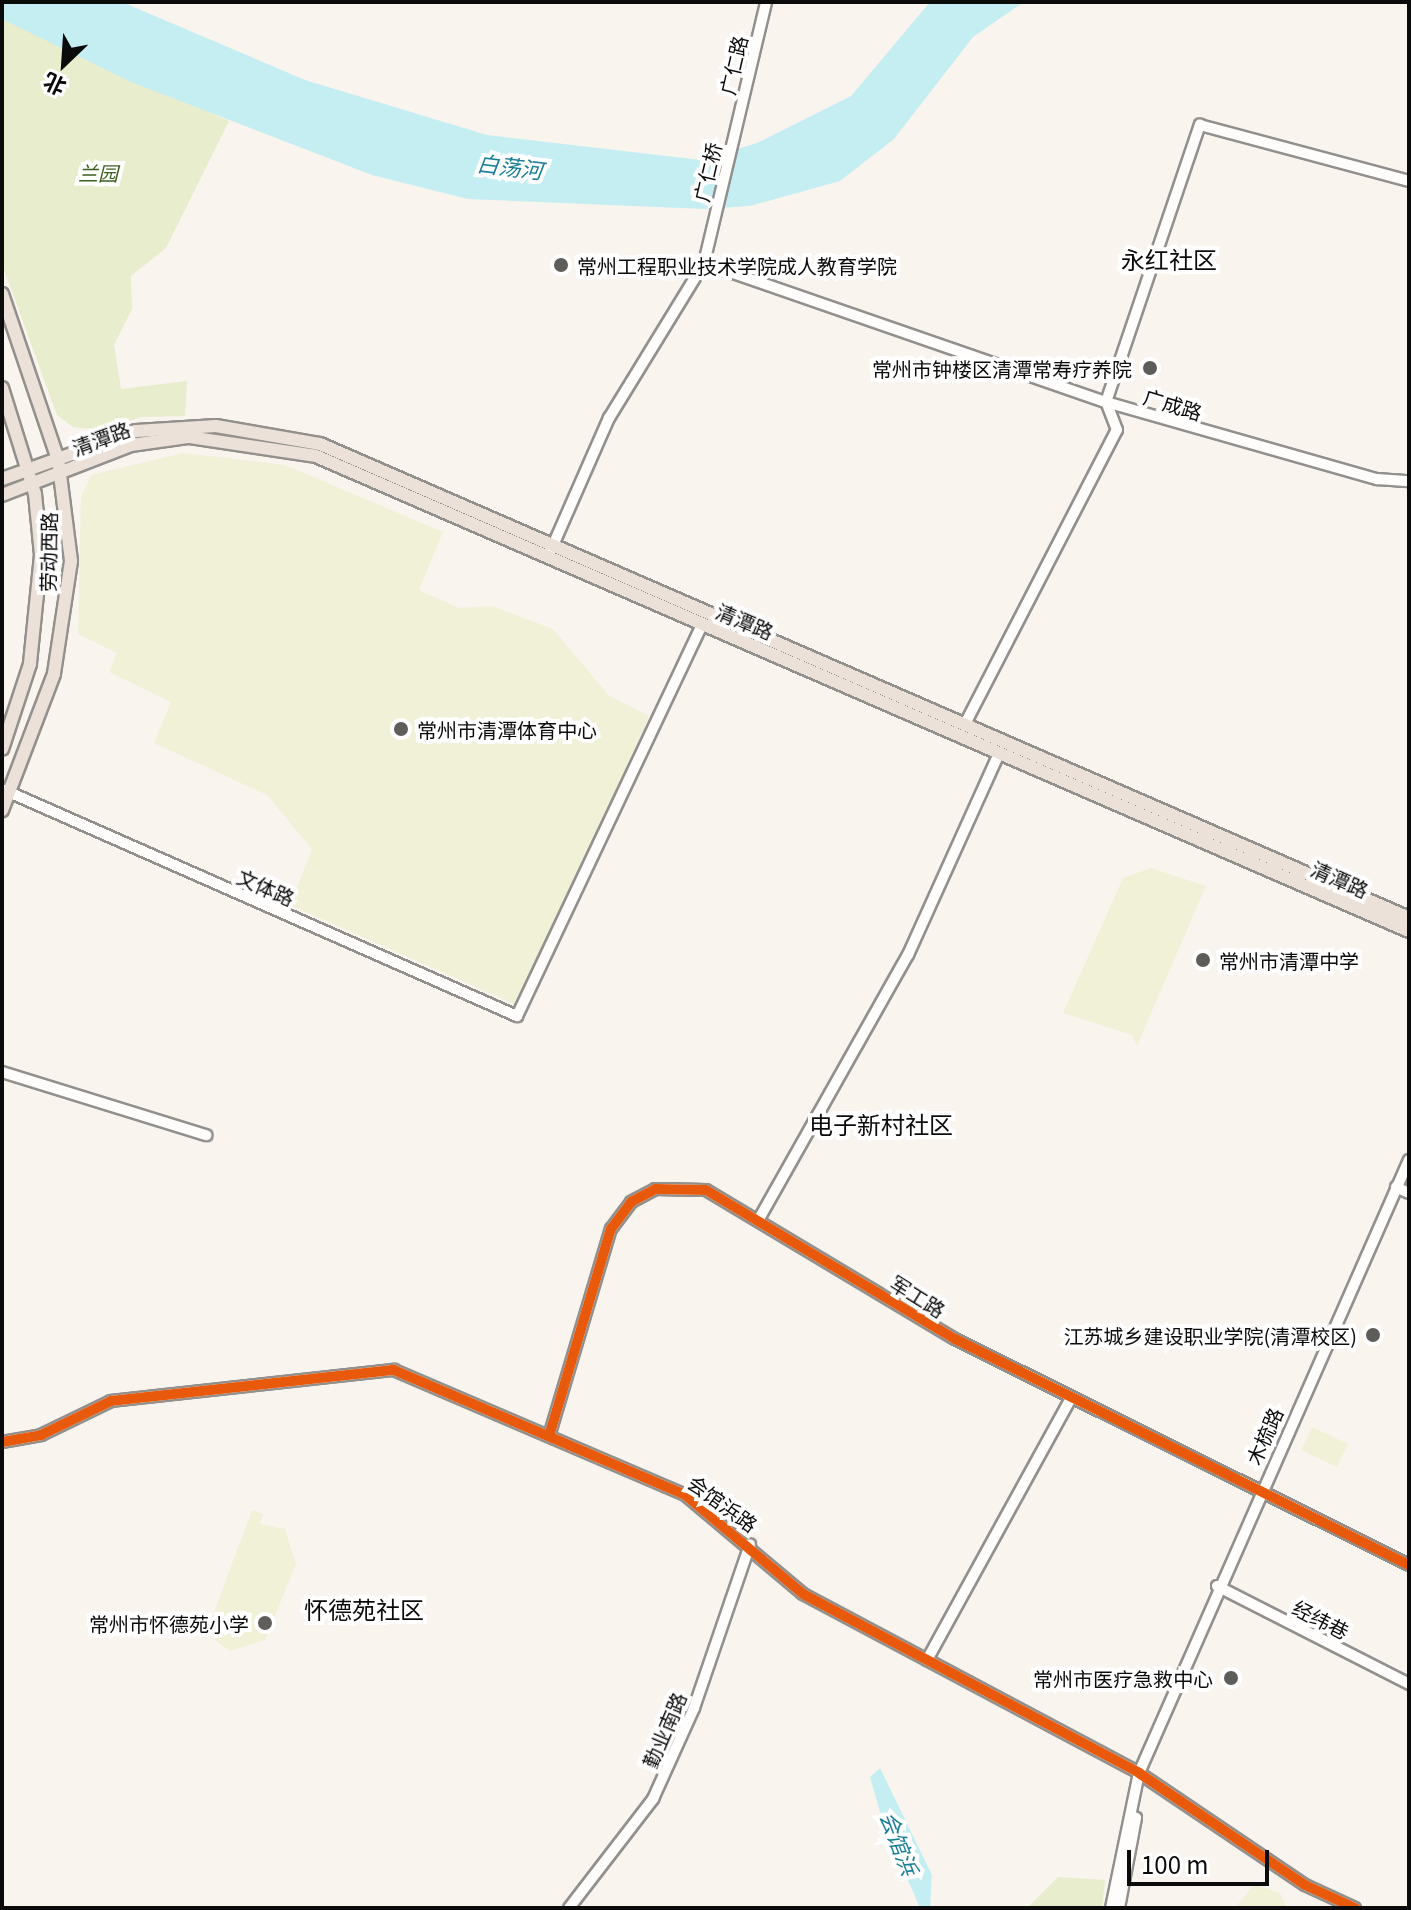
<!DOCTYPE html>
<html>
<head>
<meta charset="utf-8">
<style>
	body { margin:0 }
	#map { position:relative; width:1411px; height:1910px; overflow:hidden; background:#f9f4ee; font-family:Georgia,"Noto Sans SC",serif }
	div>[style] { position:absolute }
	.green>* { inset:0; background:#e8edce }
	.pitch>* { inset:0; background:#f1f1d8 }
	.water>* { inset:0; background:#c5eef2 }
	.roads { filter:drop-shadow(2px 0 #92908d) drop-shadow(-2px 0 #92908d) drop-shadow(0 2px #92908d) drop-shadow(0 -2px #92908d) }
	.minor>* { height:10px; margin:-5px; padding:0 5px; transform-origin:5px; border-radius:5px; background:#fefdfc }
	.major>* { height:12px; margin:-6px; padding:0 6px; transform-origin:6px; border-radius:6px; background:#ebe1d8 }
	.cycleway>* { height:10px; margin:-5px; padding:0 5px; transform-origin:5px; border-radius:5px; background:#e8590c }
	.dots>* { width:22px; height:22px; translate:-50% -50%; box-sizing:border-box; border:4px solid #fff; border-radius:50% }
	span { translate:-50% -50%; white-space:nowrap; text-align:center; line-height:1.15; -webkit-text-stroke:8px #fff; paint-order:stroke }
	.street-label { font-size:20px; color:#0b0b0b }
	.park-label { font-size:20px; color:#3b5f1e; font-style:italic }
	.poi-label { font-size:20px; color:#0b0b0b }
	.left { translate:0 -50%; text-align:left }
	.right { translate:-100% -50%; text-align:right }
	.water-label { font-size:22px; color:#197e97; font-style:italic }
	.quarter-label { font-size:24px; color:#0b0b0b }
	.frame { position:absolute; inset:0; border:4px solid #0b0b0b; pointer-events:none }
	.north { position:absolute; left:24px; top:24px; width:80px; height:80px; -webkit-text-stroke:6px #fff; paint-order:stroke; rotate:205deg; font-size:22px; font-weight:700; line-height:32px; text-align:center; color:#0b0b0b }
	.north::after { content:''; display:block; margin:auto; width:28px; height:36px; background:#0b0b0b; clip-path:polygon(50% 0,100% 100%,50% 72%,0 100%) }
	.scale { position:absolute; left:1127px; top:1850px; width:142px; height:36px; box-sizing:border-box; border:4px solid #0b0b0b; border-top:0; padding-left:10px; font-size:24px; line-height:28px; white-space:nowrap; color:#0b0b0b; -webkit-text-stroke:6px #fff; paint-order:stroke }
</style>
</head>
<body>
<div id="map">
	<div class="green">
		<i style="clip-path:polygon(3px 19px,229px 121px,166px 248px,131px 276px,132px 309px,114px 345px,121px 389px,187px 381px,185px 416px,142px 417px,96px 430px,73px 427px,57px 415px,2px 264px)"></i>
		<i style="clip-path:polygon(1058px 1877px,1105px 1880px,1102px 1908px,1027px 1908px)"></i>
	</div>
	<div class="pitch">
		<i style="clip-path:polygon(183px 453px,285px 465px,443px 532px,419px 590px,459px 608px,492px 606px,553px 629px,609px 696px,649px 716px,519px 1006px,290px 905px,312px 849px,267px 795px,154px 743px,171px 702px,109px 672px,117px 653px,78px 634px,81px 497px,91px 475px)"></i>
		<i style="clip-path:polygon(1151px 868px,1206px 886px,1137px 1046px,1132px 1035px,1063px 1013px,1123px 878px)"></i>
		<i style="clip-path:polygon(1312px 1427px,1348px 1444px,1337px 1467px,1301px 1450px)"></i>
		<i style="clip-path:polygon(252px 1510px,263px 1514px,260px 1524px,285px 1529px,296px 1564px,265px 1640px,230px 1651px,206px 1634px)"></i>
		<i style="clip-path:polygon(1254px 1884px,1280px 1893px,1287px 1908px,1235px 1908px)"></i>
	</div>
	<div class="water">
		<i style="clip-path:polygon(2px 2px,122px 2px,305px 80px,487px 135px,701px 160px,757px 143px,851px 96px,930px 2px,1024px 2px,973px 37px,894px 139px,840px 181px,750px 206px,705px 209px,468px 199px,372px 175px,131px 82px,2px 19px)"></i>
		<i style="clip-path:polygon(880px 1768px,932px 1875px,930px 1908px,920px 1908px,883px 1822px,870px 1777px)"></i>
	</div>
	<div class="roads">
		<div class="minor">
			<i style="left:704px;top:263px;width:425px;rotate:19.1deg"></i>
			<i style="left:1106px;top:402px;width:282px;rotate:15.9deg"></i>
			<i style="left:1377px;top:479px;width:32px;rotate:4deg"></i>
			<i style="left:551px;top:550px;width:144px;rotate:-66.3deg"></i>
			<i style="left:609px;top:418px;width:182px;rotate:-58.5deg"></i>
			<i style="left:704px;top:263px;width:268px;rotate:-76.6deg"></i>
			<i style="left:965px;top:724px;width:331px;rotate:-62.7deg"></i>
			<i style="left:1117px;top:430px;width:30px;rotate:-111deg"></i>
			<i style="left:1106px;top:402px;width:293px;rotate:-71.3deg"></i>
			<i style="left:1200px;top:125px;width:216px;rotate:15deg"></i>
			<i style="left:2px;top:789px;width:563px;rotate:23.79deg"></i>
			<i style="left:517px;top:1016px;width:433px;rotate:-64.7deg"></i>
			<i style="left:2px;top:1072px;width:214px;rotate:17.2deg"></i>
			<i style="left:1396px;top:1187px;width:14px;rotate:25deg"></i>
			<i style="left:759px;top:1219px;width:303px;rotate:-60.6deg"></i>
			<i style="left:908px;top:955px;width:222px;rotate:-65.7deg"></i>
			<i style="left:550px;top:1433px;width:213px;rotate:-73.4deg"></i>
			<i style="left:611px;top:1229px;width:34px;rotate:-53deg"></i>
			<i style="left:631px;top:1202px;width:27px;rotate:-28deg"></i>
			<i style="left:655px;top:1189px;width:51px;rotate:1.1deg"></i>
			<i style="left:706px;top:1190px;width:290px;rotate:30.9deg"></i>
			<i style="left:955px;top:1339px;width:507px;rotate:26.46deg"></i>
			<i style="left:2px;top:1442px;width:40px;rotate:-10deg"></i>
			<i style="left:41px;top:1435px;width:78px;rotate:-25.9deg"></i>
			<i style="left:111px;top:1401px;width:285px;rotate:-6.3deg"></i>
			<i style="left:394px;top:1370px;width:315px;rotate:23.2deg"></i>
			<i style="left:684px;top:1494px;width:155px;rotate:40deg"></i>
			<i style="left:803px;top:1594px;width:381px;rotate:28deg"></i>
			<i style="left:1139px;top:1773px;width:200px;rotate:34deg"></i>
			<i style="left:1305px;top:1885px;width:55px;rotate:24.7deg"></i>
			<i style="left:1217px;top:1586px;width:216px;rotate:27deg"></i>
			<i style="left:927px;top:1660px;width:299px;rotate:-61.2deg"></i>
			<i style="left:569px;top:1908px;width:138px;rotate:-52.4deg"></i>
			<i style="left:653px;top:1799px;width:100px;rotate:-65.7deg"></i>
			<i style="left:694px;top:1708px;width:173px;rotate:-71.1deg"></i>
			<i style="left:1111px;top:1908px;width:138px;rotate:-78.3deg"></i>
			<i style="left:1139px;top:1773px;width:670px;rotate:-66.23deg"></i>
			<i style="left:1119px;top:1908px;width:92px;rotate:-79.3deg"></i>
		</div>
		<div class="major">
			<i style="left:2px;top:294px;width:174px;rotate:71.3deg"></i>
			<i style="left:58px;top:459px;width:103px;rotate:82.7deg"></i>
			<i style="left:71px;top:561px;width:114px;rotate:98.6deg"></i>
			<i style="left:54px;top:674px;width:146px;rotate:110.9deg"></i>
			<i style="left:2px;top:388px;width:111px;rotate:72.7deg"></i>
			<i style="left:35px;top:494px;width:61px;rotate:84.4deg"></i>
			<i style="left:41px;top:555px;width:110px;rotate:95.8deg"></i>
			<i style="left:30px;top:664px;width:89px;rotate:108.2deg"></i>
			<i style="left:2px;top:479px;width:142px;rotate:-19.7deg"></i>
			<i style="left:136px;top:431px;width:80px;rotate:-3.6deg"></i>
			<i style="left:216px;top:426px;width:106px;rotate:9.8deg"></i>
			<i style="left:320px;top:444px;width:1188px;rotate:23.52deg"></i>
			<i style="left:2px;top:495px;width:138px;rotate:-21.2deg"></i>
			<i style="left:131px;top:445px;width:59px;rotate:-7.9deg"></i>
			<i style="left:189px;top:437px;width:128px;rotate:8.5deg"></i>
			<i style="left:316px;top:456px;width:1192px;rotate:23.49deg"></i>
		</div>
	</div>
	<div class="cycleway">
		<i style="left:550px;top:1433px;width:213px;rotate:-73.4deg"></i>
		<i style="left:611px;top:1229px;width:34px;rotate:-53deg"></i>
		<i style="left:631px;top:1202px;width:27px;rotate:-28deg"></i>
		<i style="left:655px;top:1189px;width:51px;rotate:1.1deg"></i>
		<i style="left:706px;top:1190px;width:290px;rotate:30.9deg"></i>
		<i style="left:955px;top:1339px;width:507px;rotate:26.46deg"></i>
		<i style="left:2px;top:1442px;width:40px;rotate:-10deg"></i>
		<i style="left:41px;top:1435px;width:78px;rotate:-25.9deg"></i>
		<i style="left:111px;top:1401px;width:285px;rotate:-6.3deg"></i>
		<i style="left:394px;top:1370px;width:315px;rotate:23.2deg"></i>
		<i style="left:684px;top:1494px;width:155px;rotate:40deg"></i>
		<i style="left:803px;top:1594px;width:381px;rotate:28deg"></i>
		<i style="left:1139px;top:1773px;width:200px;rotate:34deg"></i>
		<i style="left:1305px;top:1885px;width:55px;rotate:24.7deg"></i>
	</div>
	<div class="dots">
		<i style="left:561px;top:265px;background:#5e5d5a"></i>
		<i style="left:1150px;top:368px;background:#5e5d5a"></i>
		<i style="left:401px;top:729px;background:#5e5d5a"></i>
		<i style="left:1203px;top:960px;background:#5e5d5a"></i>
		<i style="left:1373px;top:1335px;background:#5e5d5a"></i>
		<i style="left:265px;top:1623px;background:#5e5d5a"></i>
		<i style="left:1231px;top:1678px;background:#5e5d5a"></i>
	</div>
	<div class="street-label">
		<span style="left:733px;top:65px;rotate:-77deg">广仁路</span>
		<span style="left:707px;top:172px;rotate:-77deg">广仁桥</span>
		<span style="left:1173px;top:404px;rotate:17deg">广成路</span>
		<span style="left:101px;top:438px;rotate:-20deg">清潭路</span>
		<span style="left:48px;top:552px;rotate:-89deg">劳动西路</span>
		<span style="left:745px;top:621px;rotate:23deg">清潭路</span>
		<span style="left:1340px;top:879px;rotate:24deg">清潭路</span>
		<span style="left:266px;top:887px;rotate:24deg">文体路</span>
		<span style="left:918px;top:1296px;rotate:32deg">军工路</span>
		<span style="left:1264px;top:1436px;rotate:-66deg">木梳路</span>
		<span style="left:723px;top:1503px;rotate:36deg">会馆浜路</span>
		<span style="left:1321px;top:1619px;rotate:27deg">经纬巷</span>
		<span style="left:664px;top:1730px;rotate:-67deg">勤业南路</span>
	</div>
	<div class="park-label">
		<span style="left:98px;top:172px">兰园</span>
	</div>
	<div class="poi-label">
		<span class="left" style="left:577px;top:265px">常州工程职业技术学院成人教育学院</span>
		<span class="right" style="left:1132px;top:368px">常州市钟楼区清潭常寿疗养院</span>
		<span class="left" style="left:417px;top:729px">常州市清潭体育中心</span>
		<span class="left" style="left:1219px;top:960px">常州市清潭中学</span>
		<span class="right" style="left:1357px;top:1335px">江苏城乡建设职业学院(清潭校区)</span>
		<span class="right" style="left:249px;top:1623px">常州市怀德苑小学</span>
		<span class="right" style="left:1213px;top:1678px">常州市医疗急救中心</span>
	</div>
	<div class="water-label">
		<span style="left:510px;top:166px;rotate:7deg">白荡河</span>
		<span style="left:900px;top:1843px;rotate:69deg">会馆浜</span>
	</div>
	<div class="quarter-label">
		<span style="left:1169px;top:259px">永红社区</span>
		<span style="left:881px;top:1124px">电子新村社区</span>
		<span style="left:364px;top:1609px">怀德苑社区</span>
	</div>
	<div class="frame"></div>
	<div class="north">北</div>
	<div class="scale">100 m</div>
</div>
</body>
</html>
